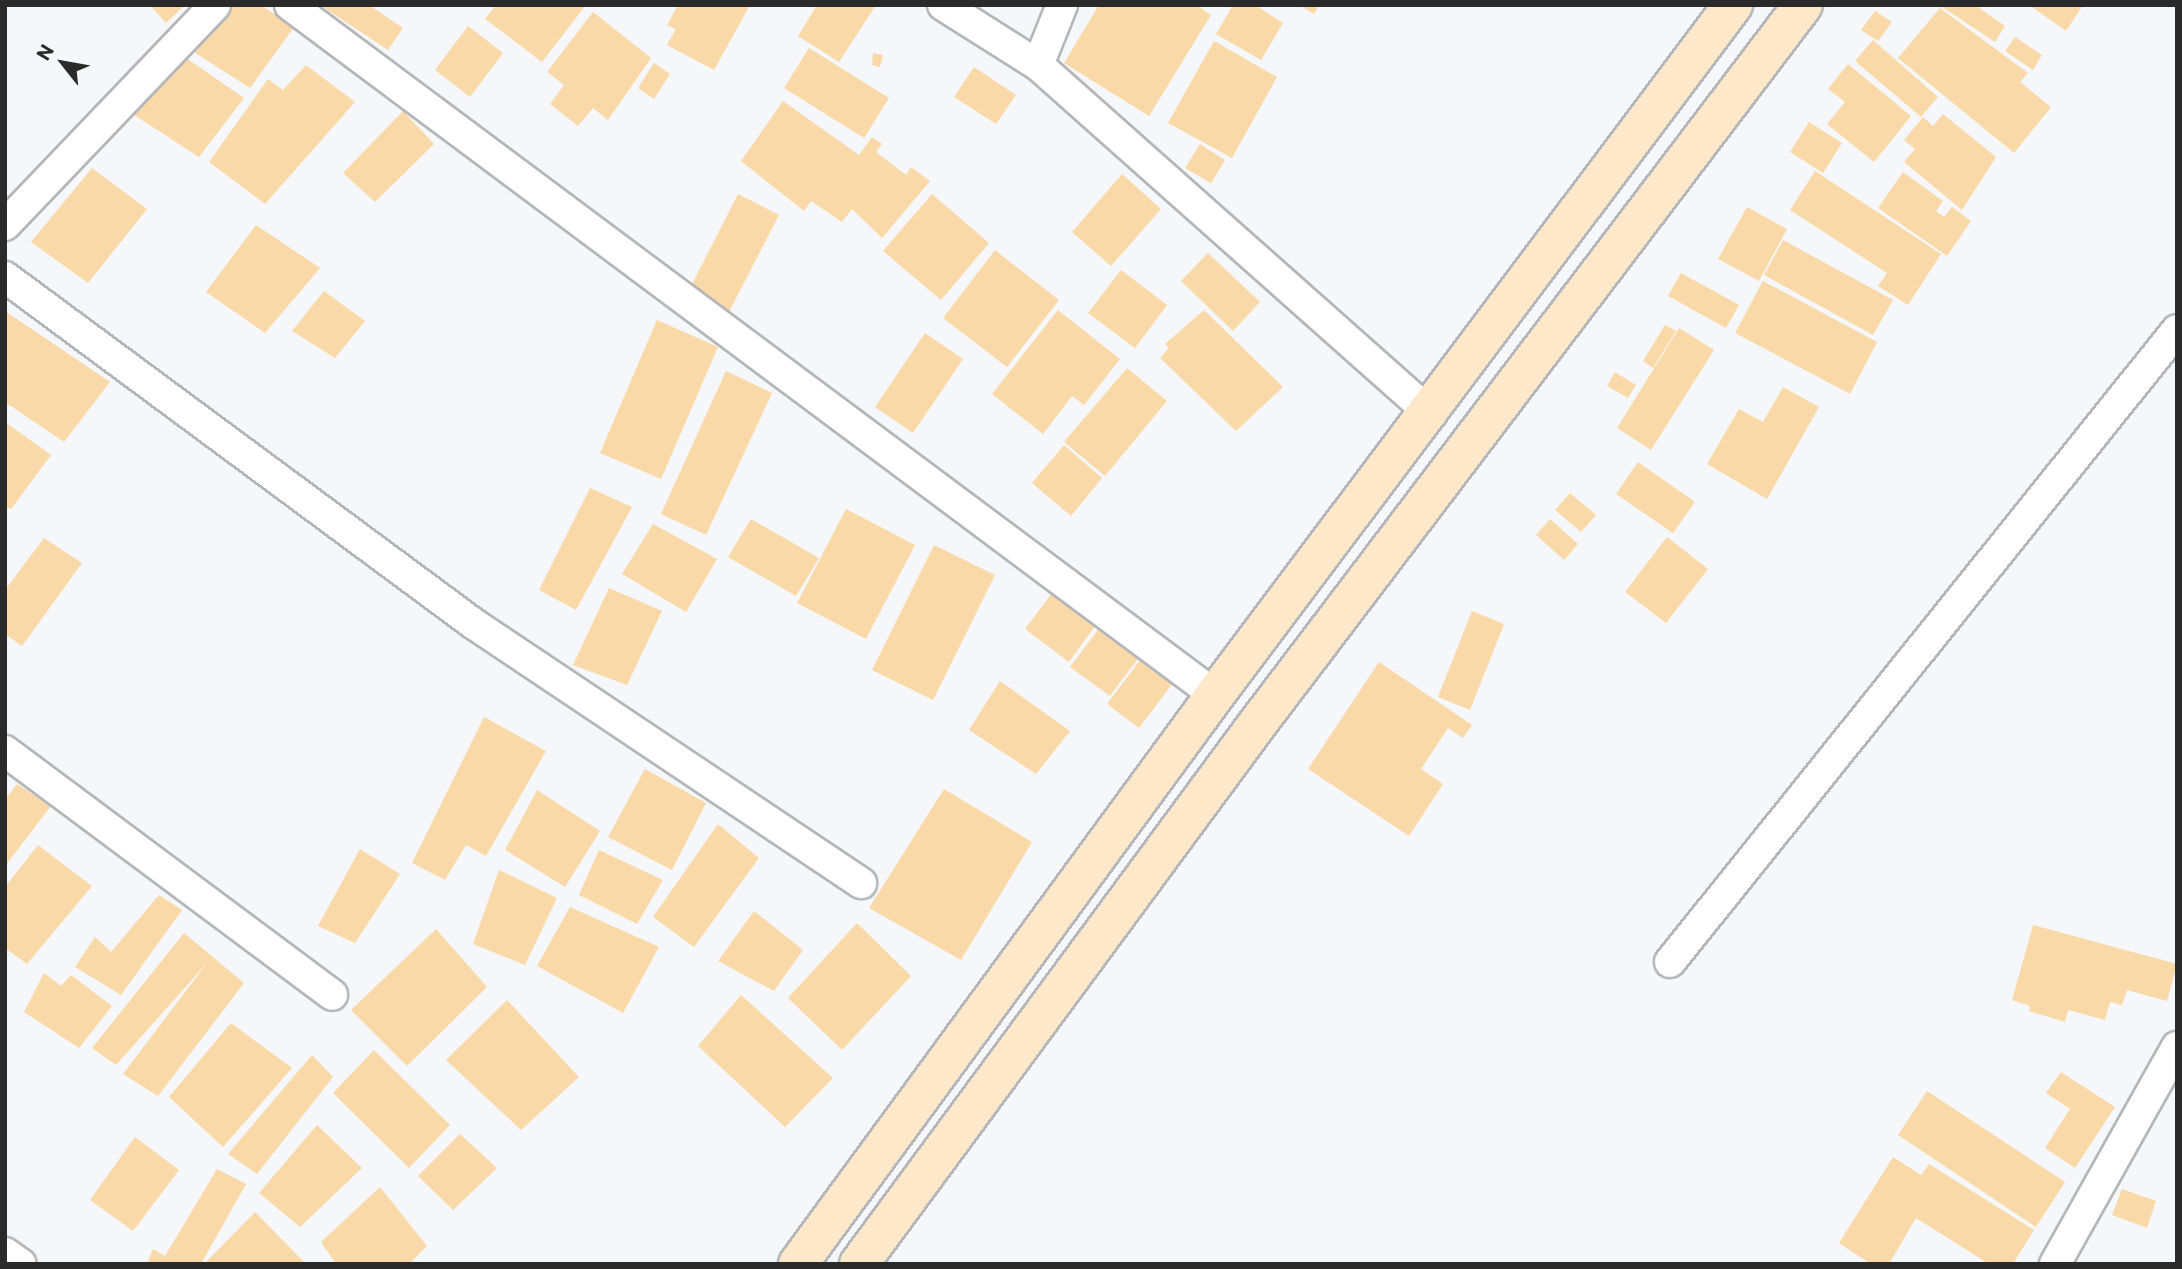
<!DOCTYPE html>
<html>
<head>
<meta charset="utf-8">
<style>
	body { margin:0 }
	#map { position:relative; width:2182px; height:1269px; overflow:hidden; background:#f6f7fa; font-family:Commissioner,sans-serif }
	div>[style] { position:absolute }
	.building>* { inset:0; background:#f9d9a7 }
	.roads { filter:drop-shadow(2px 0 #b5b6b9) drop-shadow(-2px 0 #b5b6b9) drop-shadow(0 2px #b5b6b9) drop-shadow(0 -2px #b5b6b9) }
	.street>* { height:30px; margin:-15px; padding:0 15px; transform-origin:15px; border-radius:15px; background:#fff }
	.secondary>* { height:38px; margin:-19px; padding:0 19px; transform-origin:19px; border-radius:19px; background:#fde9c9 }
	span { translate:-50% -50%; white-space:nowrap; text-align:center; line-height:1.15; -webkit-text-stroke:6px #f6f7fa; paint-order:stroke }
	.frame { position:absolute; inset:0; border:7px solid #2a2a2b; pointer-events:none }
	.north { position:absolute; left:28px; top:28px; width:70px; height:70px; -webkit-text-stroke:5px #f6f7fa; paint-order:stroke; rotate:301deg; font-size:19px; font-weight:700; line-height:28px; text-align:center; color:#2a2a2b }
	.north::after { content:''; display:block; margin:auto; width:24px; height:32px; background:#2a2a2b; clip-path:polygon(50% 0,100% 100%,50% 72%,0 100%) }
</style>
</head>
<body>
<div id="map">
	<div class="building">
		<i style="clip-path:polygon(150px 5px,185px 5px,166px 23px)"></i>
		<i style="clip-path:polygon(211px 5px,261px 5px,294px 27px,250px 88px,183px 45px)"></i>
		<i style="clip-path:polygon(320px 5px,369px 5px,403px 28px,388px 50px)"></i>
		<i style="clip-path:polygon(496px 5px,586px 5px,542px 62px,485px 19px)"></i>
		<i style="clip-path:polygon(678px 5px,750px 5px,714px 70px,667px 45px,676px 29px,667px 25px)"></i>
		<i style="clip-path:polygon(817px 5px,876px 5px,839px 62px,798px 36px)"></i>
		<i style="clip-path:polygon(1099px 5px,1196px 5px,1211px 15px,1149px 116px,1064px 63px)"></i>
		<i style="clip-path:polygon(1233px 5px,1255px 5px,1283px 23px,1261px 60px,1216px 34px)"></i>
		<i style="clip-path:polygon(1299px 5px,1319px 5px,1314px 14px)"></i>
		<i style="clip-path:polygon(1939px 5px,1975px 5px,2005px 26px,1995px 42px)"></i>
		<i style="clip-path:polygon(2029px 5px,2083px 5px,2066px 31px)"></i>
		<i style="clip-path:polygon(1940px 8px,2028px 73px,2020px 82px,2051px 107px,2014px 153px,1898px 58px)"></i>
		<i style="clip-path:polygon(1875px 11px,1892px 22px,1878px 41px,1861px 30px)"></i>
		<i style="clip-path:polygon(593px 12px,651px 58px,608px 120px,593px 108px,578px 126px,550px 104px,564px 85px,547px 72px)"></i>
		<i style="clip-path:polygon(468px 26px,503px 53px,470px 97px,435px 70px)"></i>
		<i style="clip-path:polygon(2015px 37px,2042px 55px,2033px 70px,2005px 51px)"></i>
		<i style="clip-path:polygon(1873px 40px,1938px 97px,1921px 117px,1855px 61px)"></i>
		<i style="clip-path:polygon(1214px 41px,1277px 77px,1232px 158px,1168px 123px)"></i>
		<i style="clip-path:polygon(809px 48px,889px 98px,864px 138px,784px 88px)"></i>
		<i style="clip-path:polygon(173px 49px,244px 98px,199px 157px,128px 111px)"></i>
		<i style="clip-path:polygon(873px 53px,883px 55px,880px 67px,872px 65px)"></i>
		<i style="clip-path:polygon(654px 63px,670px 74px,654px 99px,638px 88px)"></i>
		<i style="clip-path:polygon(1848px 64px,1911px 116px,1874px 162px,1827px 124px,1845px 102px,1828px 89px)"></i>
		<i style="clip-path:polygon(306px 65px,355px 102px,265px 204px,209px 162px,268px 79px,283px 90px)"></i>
		<i style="clip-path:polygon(974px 67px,1016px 95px,996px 124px,954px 97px)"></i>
		<i style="clip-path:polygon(783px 101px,859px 155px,872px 137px,882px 144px,876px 152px,906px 175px,911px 167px,930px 181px,882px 238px,852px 209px,842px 222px,811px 201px,804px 211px,741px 161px)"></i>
		<i style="clip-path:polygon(403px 111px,434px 144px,375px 202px,343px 173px)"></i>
		<i style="clip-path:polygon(1943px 114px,1996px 157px,1962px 210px,1904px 162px,1915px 149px,1904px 140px,1923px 117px,1933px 126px)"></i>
		<i style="clip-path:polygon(1809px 122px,1842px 143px,1823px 173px,1790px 152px)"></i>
		<i style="clip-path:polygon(1200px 144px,1225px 160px,1211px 183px,1185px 168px)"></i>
		<i style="clip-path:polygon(92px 168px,147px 209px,88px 283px,31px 242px)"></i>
		<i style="clip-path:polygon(1815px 171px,1941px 254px,1908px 305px,1878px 286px,1887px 273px,1790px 210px)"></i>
		<i style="clip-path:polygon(1903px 172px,1943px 201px,1936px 211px,1944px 217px,1952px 207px,1971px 221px,1947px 256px,1878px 208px)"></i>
		<i style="clip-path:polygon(1122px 174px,1161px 209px,1111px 266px,1072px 232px)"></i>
		<i style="clip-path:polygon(738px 194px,779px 215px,729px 312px,689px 290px)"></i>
		<i style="clip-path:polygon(932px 194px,989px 243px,941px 300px,883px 251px)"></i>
		<i style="clip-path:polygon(1747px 207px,1787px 229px,1759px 281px,1718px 259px)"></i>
		<i style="clip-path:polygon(256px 225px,320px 268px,265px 333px,206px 292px)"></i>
		<i style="clip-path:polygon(1783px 240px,1893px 300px,1873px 335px,1764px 275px)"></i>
		<i style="clip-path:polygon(995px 250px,1059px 300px,1007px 367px,943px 318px)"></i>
		<i style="clip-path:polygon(1208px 253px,1260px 302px,1233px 331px,1181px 281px)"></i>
		<i style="clip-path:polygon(1121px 270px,1167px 305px,1135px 348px,1088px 313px)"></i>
		<i style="clip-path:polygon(1681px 273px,1739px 305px,1726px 328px,1668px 296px)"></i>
		<i style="clip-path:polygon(1763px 281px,1877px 342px,1850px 394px,1735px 333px)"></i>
		<i style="clip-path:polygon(324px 291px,365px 321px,335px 358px,292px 331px)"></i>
		<i style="clip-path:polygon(1058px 310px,1120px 359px,1084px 405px,1072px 396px,1043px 434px,992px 394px)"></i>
		<i style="clip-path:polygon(1204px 310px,1283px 387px,1236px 431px,1160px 358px,1169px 348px,1165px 344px)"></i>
		<i style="clip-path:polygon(5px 311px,110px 382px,64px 442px,5px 402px)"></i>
		<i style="clip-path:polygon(657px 320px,718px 347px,661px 479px,600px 453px)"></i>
		<i style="clip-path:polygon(1665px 325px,1676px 331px,1653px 368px,1643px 361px)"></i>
		<i style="clip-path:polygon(1679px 328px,1714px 350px,1651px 450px,1617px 428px)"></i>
		<i style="clip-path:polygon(925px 333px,963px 359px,913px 433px,875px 407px)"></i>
		<i style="clip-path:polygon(1127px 368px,1167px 401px,1105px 476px,1064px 442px)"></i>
		<i style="clip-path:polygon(726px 371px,772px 393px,706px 535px,661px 514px)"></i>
		<i style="clip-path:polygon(1615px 372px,1636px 385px,1628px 398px,1607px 386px)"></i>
		<i style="clip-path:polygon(1783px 387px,1819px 407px,1767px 499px,1707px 464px,1739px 409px,1763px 422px)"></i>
		<i style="clip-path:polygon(5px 422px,51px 455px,11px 509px,5px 506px)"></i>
		<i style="clip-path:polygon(1064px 445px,1102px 478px,1071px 516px,1032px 483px)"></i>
		<i style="clip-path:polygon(1638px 462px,1695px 502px,1673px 533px,1616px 494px)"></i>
		<i style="clip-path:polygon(590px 488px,632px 507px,576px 610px,539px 590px)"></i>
		<i style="clip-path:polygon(1570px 493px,1596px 515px,1581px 532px,1555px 510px)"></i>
		<i style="clip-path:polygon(846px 509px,915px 545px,866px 639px,797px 603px)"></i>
		<i style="clip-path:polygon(751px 519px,819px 558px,796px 596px,728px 557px)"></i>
		<i style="clip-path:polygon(1550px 519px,1578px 544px,1564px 560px,1536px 535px)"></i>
		<i style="clip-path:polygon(653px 524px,717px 559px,686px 612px,622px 574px)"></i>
		<i style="clip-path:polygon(1667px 537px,1708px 569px,1666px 623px,1625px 592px)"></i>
		<i style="clip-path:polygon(44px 538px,82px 563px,22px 646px,5px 634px,5px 590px)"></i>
		<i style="clip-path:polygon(934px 545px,995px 575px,933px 700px,872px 670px)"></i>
		<i style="clip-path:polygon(609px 588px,662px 611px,627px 685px,573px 665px)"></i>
		<i style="clip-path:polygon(1052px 593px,1095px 626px,1069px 662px,1025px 629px)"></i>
		<i style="clip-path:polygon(1472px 611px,1504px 624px,1470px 710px,1438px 697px)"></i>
		<i style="clip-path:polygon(1100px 627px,1139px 657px,1110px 696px,1070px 667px)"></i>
		<i style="clip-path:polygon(1144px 655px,1176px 679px,1139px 728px,1107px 704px)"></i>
		<i style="clip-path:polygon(1379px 662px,1472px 725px,1463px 738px,1448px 728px,1421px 769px,1443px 784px,1409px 836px,1308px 769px)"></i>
		<i style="clip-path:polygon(1000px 681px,1070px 731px,1036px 774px,969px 730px)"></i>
		<i style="clip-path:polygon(484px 717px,546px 751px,486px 856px,466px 845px,445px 880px,412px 863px)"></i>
		<i style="clip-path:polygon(645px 769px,706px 803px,672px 870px,608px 837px)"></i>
		<i style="clip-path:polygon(17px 784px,51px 806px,5px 866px,5px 800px)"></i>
		<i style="clip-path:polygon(944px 789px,1032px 842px,961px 960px,869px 908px)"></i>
		<i style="clip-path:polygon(537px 790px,600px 831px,565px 887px,505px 850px)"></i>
		<i style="clip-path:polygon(718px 824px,759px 858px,694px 947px,653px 917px)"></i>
		<i style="clip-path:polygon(38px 845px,92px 886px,27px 964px,5px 948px,5px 887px)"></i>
		<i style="clip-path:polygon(360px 849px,400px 874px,355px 943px,318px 926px)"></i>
		<i style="clip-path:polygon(599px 850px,663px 880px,637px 924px,579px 895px)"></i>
		<i style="clip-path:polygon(499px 870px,557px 898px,525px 965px,473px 944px)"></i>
		<i style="clip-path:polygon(159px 895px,182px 910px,121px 995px,75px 967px,95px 937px,111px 952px)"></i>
		<i style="clip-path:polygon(570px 907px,659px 947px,623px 1013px,537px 966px)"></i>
		<i style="clip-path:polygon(754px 911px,803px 950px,774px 991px,718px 961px)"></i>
		<i style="clip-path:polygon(857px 923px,911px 976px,842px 1050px,788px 998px)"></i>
		<i style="clip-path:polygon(2033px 925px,2177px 964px,2167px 1001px,2127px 990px,2122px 1005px,2110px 1002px,2105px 1020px,2068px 1010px,2065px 1022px,2029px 1011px,2030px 1006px,2012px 1000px)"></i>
		<i style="clip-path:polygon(436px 929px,487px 987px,407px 1066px,351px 1010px)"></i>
		<i style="clip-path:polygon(184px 933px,244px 983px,158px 1096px,123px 1074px,207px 963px,116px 1065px,92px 1048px)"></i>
		<i style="clip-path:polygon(44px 973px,61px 986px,71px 975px,112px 1006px,79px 1048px,24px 1012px)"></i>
		<i style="clip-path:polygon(741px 995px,833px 1078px,785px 1127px,698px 1046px)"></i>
		<i style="clip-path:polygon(507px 1000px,579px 1077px,521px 1130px,446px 1060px)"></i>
		<i style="clip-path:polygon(231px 1023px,292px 1068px,223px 1147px,169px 1097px)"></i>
		<i style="clip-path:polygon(374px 1050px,450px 1125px,409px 1168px,333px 1093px)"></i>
		<i style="clip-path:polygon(312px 1055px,333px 1077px,257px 1174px,228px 1154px)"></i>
		<i style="clip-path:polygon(2061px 1072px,2115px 1107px,2075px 1168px,2045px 1148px,2070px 1109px,2046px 1093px)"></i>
		<i style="clip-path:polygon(1927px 1091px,2065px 1182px,2036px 1227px,1898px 1135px)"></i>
		<i style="clip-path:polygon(317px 1125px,362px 1168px,300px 1227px,259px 1193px)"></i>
		<i style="clip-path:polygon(460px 1134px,497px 1168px,453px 1210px,418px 1176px)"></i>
		<i style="clip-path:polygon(135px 1137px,179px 1170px,133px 1231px,90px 1200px)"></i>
		<i style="clip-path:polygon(1893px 1157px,1921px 1175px,1929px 1164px,2034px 1230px,2013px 1264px,1989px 1264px,1916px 1218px,1889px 1264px,1871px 1264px,1839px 1243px)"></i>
		<i style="clip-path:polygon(217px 1169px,246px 1184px,201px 1264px,147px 1264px,153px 1249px,165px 1256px)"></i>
		<i style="clip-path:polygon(380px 1187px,427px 1246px,409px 1264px,336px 1264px,321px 1242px)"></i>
		<i style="clip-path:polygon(2122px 1189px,2156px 1201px,2147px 1228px,2112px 1215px)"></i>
		<i style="clip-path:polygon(255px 1212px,306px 1264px,204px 1264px)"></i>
	</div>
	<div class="roads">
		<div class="street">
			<i style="left:290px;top:5px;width:1154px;rotate:36.72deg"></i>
			<i style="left:943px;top:5px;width:112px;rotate:32.3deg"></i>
			<i style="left:1038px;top:65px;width:526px;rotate:41.61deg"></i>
			<i style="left:1038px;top:65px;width:65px;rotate:-68.2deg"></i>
			<i style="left:5px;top:225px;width:304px;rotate:-46.3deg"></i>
			<i style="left:5px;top:277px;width:583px;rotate:36.5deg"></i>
			<i style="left:474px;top:624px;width:466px;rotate:33.8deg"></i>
			<i style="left:5px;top:751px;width:408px;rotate:36.7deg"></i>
			<i style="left:1670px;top:962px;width:810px;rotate:-51.26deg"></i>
			<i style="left:5px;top:1253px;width:19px;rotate:35deg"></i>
			<i style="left:2055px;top:1264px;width:249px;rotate:-60.7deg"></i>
		</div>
		<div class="secondary">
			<i style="left:798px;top:1264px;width:705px;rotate:-53.76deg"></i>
			<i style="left:1215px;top:695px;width:863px;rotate:-53.1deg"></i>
			<i style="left:859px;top:1264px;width:667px;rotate:-53.59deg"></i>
			<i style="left:1255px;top:727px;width:906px;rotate:-52.8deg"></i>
		</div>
	</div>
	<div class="frame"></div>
	<div class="north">N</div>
</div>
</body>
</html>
